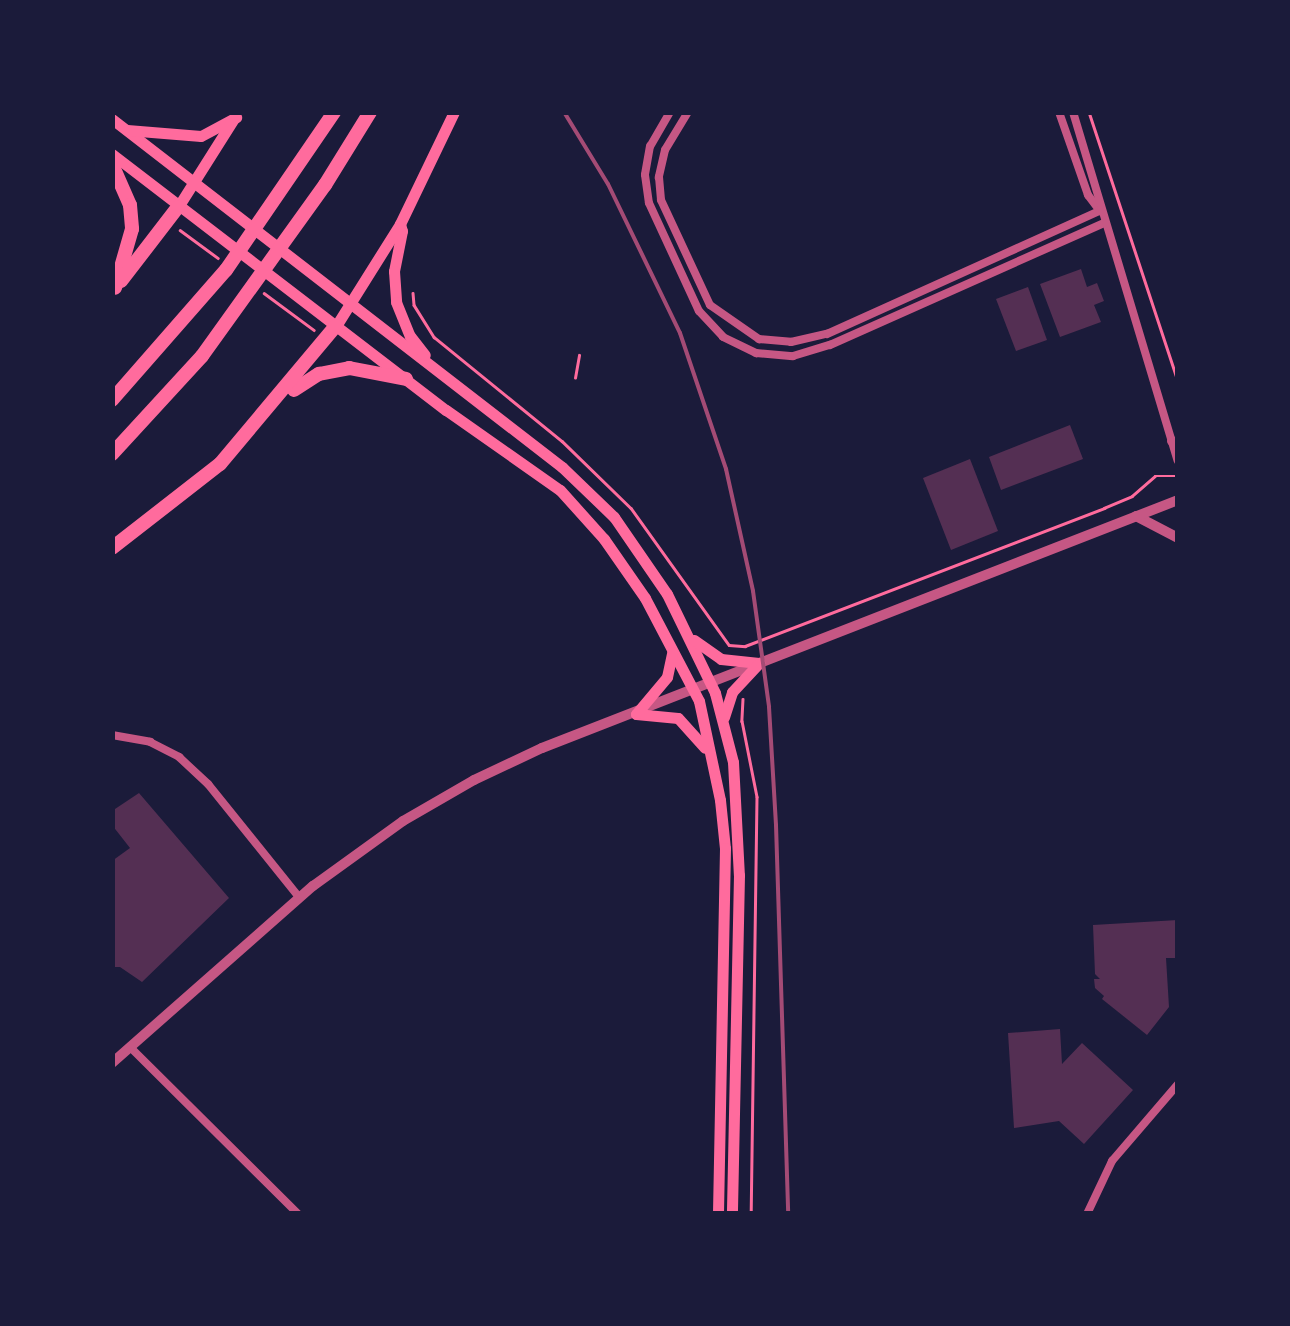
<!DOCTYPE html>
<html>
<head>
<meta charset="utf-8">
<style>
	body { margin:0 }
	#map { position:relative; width:1290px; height:1326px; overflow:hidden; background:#1b1b3a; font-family:Ubuntu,sans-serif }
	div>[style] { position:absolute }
	.building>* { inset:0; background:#542f53 }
	.path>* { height:2.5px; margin:-1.25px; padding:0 1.25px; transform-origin:1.25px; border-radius:1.25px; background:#ff6b9d }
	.minor>* { height:8px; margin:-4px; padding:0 4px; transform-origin:4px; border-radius:4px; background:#c65784 }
	.tertiary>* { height:10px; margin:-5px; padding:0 5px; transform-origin:5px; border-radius:5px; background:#c65784 }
	.secondary>* { height:11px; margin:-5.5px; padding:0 5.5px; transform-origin:5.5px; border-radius:5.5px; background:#ff6b9d }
	.motorway>* { height:14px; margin:-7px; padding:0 7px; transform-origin:7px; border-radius:7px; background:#ff6b9d }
	.rail>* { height:4px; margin:-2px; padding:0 2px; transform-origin:2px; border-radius:2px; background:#a44b75 }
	span { translate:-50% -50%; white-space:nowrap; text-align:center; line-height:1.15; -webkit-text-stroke:9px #1b1b3a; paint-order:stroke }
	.frame { position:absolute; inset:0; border:115px solid #1b1b3a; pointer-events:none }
</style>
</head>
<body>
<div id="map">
	<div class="building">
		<i style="clip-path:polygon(1081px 269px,1087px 287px,1097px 283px,1104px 301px,1094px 305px,1101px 322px,1060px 337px,1040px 284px)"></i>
		<i style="clip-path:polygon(1028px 287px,1047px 340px,1016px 351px,996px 299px)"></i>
		<i style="clip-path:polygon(1070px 425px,1083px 459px,1001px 490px,989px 457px)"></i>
		<i style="clip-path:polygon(970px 459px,998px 531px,951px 550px,923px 478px)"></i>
		<i style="clip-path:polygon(139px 793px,229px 898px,142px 982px,120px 967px,112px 967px,112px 861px,130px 848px,112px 825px,112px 811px)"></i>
		<i style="clip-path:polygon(1178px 920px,1178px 958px,1166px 958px,1169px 1007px,1147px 1035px,1102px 999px,1104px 996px,1095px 988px,1094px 979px,1100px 979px,1095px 974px,1093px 925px)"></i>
		<i style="clip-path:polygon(1060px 1029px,1062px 1064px,1082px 1043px,1133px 1090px,1084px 1144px,1059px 1121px,1014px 1128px,1008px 1033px)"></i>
	</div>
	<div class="path">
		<i style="left:1089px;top:112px;width:283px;rotate:71.7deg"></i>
		<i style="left:180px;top:230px;width:47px;rotate:36.4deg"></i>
		<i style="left:264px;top:293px;width:62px;rotate:36.5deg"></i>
		<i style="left:413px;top:293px;width:12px;rotate:85deg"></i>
		<i style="left:414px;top:305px;width:38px;rotate:58deg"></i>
		<i style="left:434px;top:337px;width:165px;rotate:39.1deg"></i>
		<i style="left:562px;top:441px;width:96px;rotate:44.2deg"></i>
		<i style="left:631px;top:508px;width:168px;rotate:54.4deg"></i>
		<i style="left:729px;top:645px;width:16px;rotate:4deg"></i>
		<i style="left:745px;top:646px;width:385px;rotate:-21deg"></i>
		<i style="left:1104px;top:508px;width:30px;rotate:-23deg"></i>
		<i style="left:1132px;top:496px;width:30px;rotate:-41deg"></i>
		<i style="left:1155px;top:476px;width:23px"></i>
		<i style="left:575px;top:378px;width:23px;rotate:-80deg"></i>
		<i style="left:743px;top:699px;width:22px;rotate:93deg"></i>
		<i style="left:742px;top:721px;width:77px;rotate:78.8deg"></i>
		<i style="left:757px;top:797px;width:417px;rotate:90.8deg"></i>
	</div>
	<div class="minor">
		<i style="left:670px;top:112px;width:39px;rotate:120deg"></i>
		<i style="left:650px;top:146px;width:29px;rotate:100deg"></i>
		<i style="left:645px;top:175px;width:28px;rotate:82deg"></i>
		<i style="left:649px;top:203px;width:119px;rotate:65.2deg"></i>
		<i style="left:699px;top:311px;width:35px;rotate:47deg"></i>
		<i style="left:723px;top:337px;width:37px;rotate:26deg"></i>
		<i style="left:756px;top:353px;width:37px;rotate:5deg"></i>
		<i style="left:793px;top:356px;width:39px;rotate:-17deg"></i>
		<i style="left:830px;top:345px;width:300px;rotate:-24deg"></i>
		<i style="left:688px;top:112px;width:44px;rotate:121.2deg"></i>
		<i style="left:665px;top:150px;width:28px;rotate:103deg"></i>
		<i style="left:659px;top:177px;width:23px;rotate:85deg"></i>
		<i style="left:661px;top:200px;width:116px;rotate:65deg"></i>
		<i style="left:710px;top:305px;width:60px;rotate:34.8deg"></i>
		<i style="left:759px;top:339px;width:32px;rotate:5deg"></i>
		<i style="left:791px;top:342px;width:37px;rotate:-13deg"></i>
		<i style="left:827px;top:334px;width:299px;rotate:-24.3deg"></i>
		<i style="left:1059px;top:112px;width:88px;rotate:70.7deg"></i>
		<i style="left:1088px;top:195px;width:20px;rotate:53deg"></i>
		<i style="left:1073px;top:112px;width:364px;rotate:73.3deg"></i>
		<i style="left:112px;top:735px;width:39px;rotate:10deg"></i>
		<i style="left:150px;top:742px;width:33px;rotate:27deg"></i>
		<i style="left:179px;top:757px;width:40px;rotate:43deg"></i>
		<i style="left:208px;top:784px;width:145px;rotate:51.2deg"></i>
		<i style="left:130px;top:1047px;width:237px;rotate:44.8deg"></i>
		<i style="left:1087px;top:1214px;width:59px;rotate:-64.7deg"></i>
		<i style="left:1112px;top:1161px;width:101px;rotate:-49.4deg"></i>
	</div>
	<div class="tertiary">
		<i style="left:1172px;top:441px;width:8px;rotate:45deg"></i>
		<i style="left:1136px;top:516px;width:47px;rotate:27.6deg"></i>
		<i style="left:112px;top:1063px;width:268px;rotate:-41.4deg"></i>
		<i style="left:313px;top:886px;width:111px;rotate:-35.8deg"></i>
		<i style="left:403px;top:821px;width:82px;rotate:-30deg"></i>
		<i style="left:474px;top:780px;width:75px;rotate:-25.2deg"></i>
		<i style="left:542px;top:748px;width:683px;rotate:-21.3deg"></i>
	</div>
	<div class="secondary">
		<i style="left:112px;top:119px;width:569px;rotate:37.72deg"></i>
		<i style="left:562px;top:467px;width:72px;rotate:43.9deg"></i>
		<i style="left:614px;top:517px;width:93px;rotate:55.5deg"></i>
		<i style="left:667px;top:594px;width:110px;rotate:64.1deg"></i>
		<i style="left:715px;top:693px;width:71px;rotate:75.4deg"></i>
		<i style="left:733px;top:762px;width:113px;rotate:87deg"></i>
		<i style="left:739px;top:875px;width:339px;rotate:91.2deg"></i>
		<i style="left:127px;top:130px;width:74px;rotate:4.6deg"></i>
		<i style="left:201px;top:136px;width:40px;rotate:-28deg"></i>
		<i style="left:112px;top:154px;width:421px;rotate:37.5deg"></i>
		<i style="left:446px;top:410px;width:139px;rotate:35.1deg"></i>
		<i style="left:560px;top:490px;width:66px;rotate:48.1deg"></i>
		<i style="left:604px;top:539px;width:72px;rotate:55.2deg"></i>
		<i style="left:645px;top:598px;width:116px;rotate:62.3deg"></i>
		<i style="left:699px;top:701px;width:101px;rotate:78deg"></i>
		<i style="left:720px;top:800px;width:48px;rotate:84.1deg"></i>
		<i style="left:725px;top:848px;width:366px;rotate:91.1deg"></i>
		<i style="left:178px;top:207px;width:107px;rotate:-57.7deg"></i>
		<i style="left:400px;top:224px;width:7px;rotate:74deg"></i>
		<i style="left:402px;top:231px;width:41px;rotate:101.3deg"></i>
		<i style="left:394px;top:271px;width:31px;rotate:86deg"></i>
		<i style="left:396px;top:302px;width:37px;rotate:68deg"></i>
		<i style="left:410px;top:336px;width:24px;rotate:52deg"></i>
		<i style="left:336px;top:326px;width:120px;rotate:-57.9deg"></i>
		<i style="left:400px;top:224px;width:124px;rotate:-64.3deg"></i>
		<i style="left:694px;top:640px;width:33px;rotate:35deg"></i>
		<i style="left:721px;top:659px;width:38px;rotate:6deg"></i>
		<i style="left:636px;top:714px;width:42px;rotate:5.4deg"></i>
		<i style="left:678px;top:718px;width:40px;rotate:48deg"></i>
		<i style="left:636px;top:714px;width:48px;rotate:-50deg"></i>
		<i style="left:667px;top:677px;width:25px;rotate:-78deg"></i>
		<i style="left:724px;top:717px;width:26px;rotate:-72deg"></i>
		<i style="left:732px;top:692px;width:40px;rotate:-47deg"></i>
	</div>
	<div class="motorway">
		<i style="left:112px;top:164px;width:45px;rotate:66.3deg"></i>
		<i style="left:130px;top:205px;width:24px;rotate:85deg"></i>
		<i style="left:132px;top:229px;width:61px;rotate:106.1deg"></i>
		<i style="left:121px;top:281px;width:93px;rotate:-52.4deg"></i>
		<i style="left:294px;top:390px;width:30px;rotate:-33deg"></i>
		<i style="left:319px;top:374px;width:31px;rotate:-11deg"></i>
		<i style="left:349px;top:368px;width:58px;rotate:10.9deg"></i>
		<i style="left:112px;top:400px;width:173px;rotate:-48.8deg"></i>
		<i style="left:226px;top:270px;width:191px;rotate:-55.6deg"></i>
		<i style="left:112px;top:454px;width:133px;rotate:-47.4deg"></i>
		<i style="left:202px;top:356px;width:211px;rotate:-54.3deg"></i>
		<i style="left:325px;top:185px;width:86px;rotate:-58.3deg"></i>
		<i style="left:112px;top:548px;width:137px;rotate:-37.9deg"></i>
		<i style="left:220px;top:464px;width:180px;rotate:-50deg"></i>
	</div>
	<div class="rail">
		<i style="left:564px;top:112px;width:84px;rotate:58.6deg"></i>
		<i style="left:608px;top:184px;width:165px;rotate:64.2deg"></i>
		<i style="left:680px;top:333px;width:144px;rotate:71.3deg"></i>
		<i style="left:726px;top:469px;width:125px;rotate:77.5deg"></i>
		<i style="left:753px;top:591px;width:117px;rotate:82.1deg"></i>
		<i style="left:769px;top:707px;width:118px;rotate:86.6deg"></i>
		<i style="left:776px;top:825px;width:389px;rotate:88.2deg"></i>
	</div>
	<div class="frame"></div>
</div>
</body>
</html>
